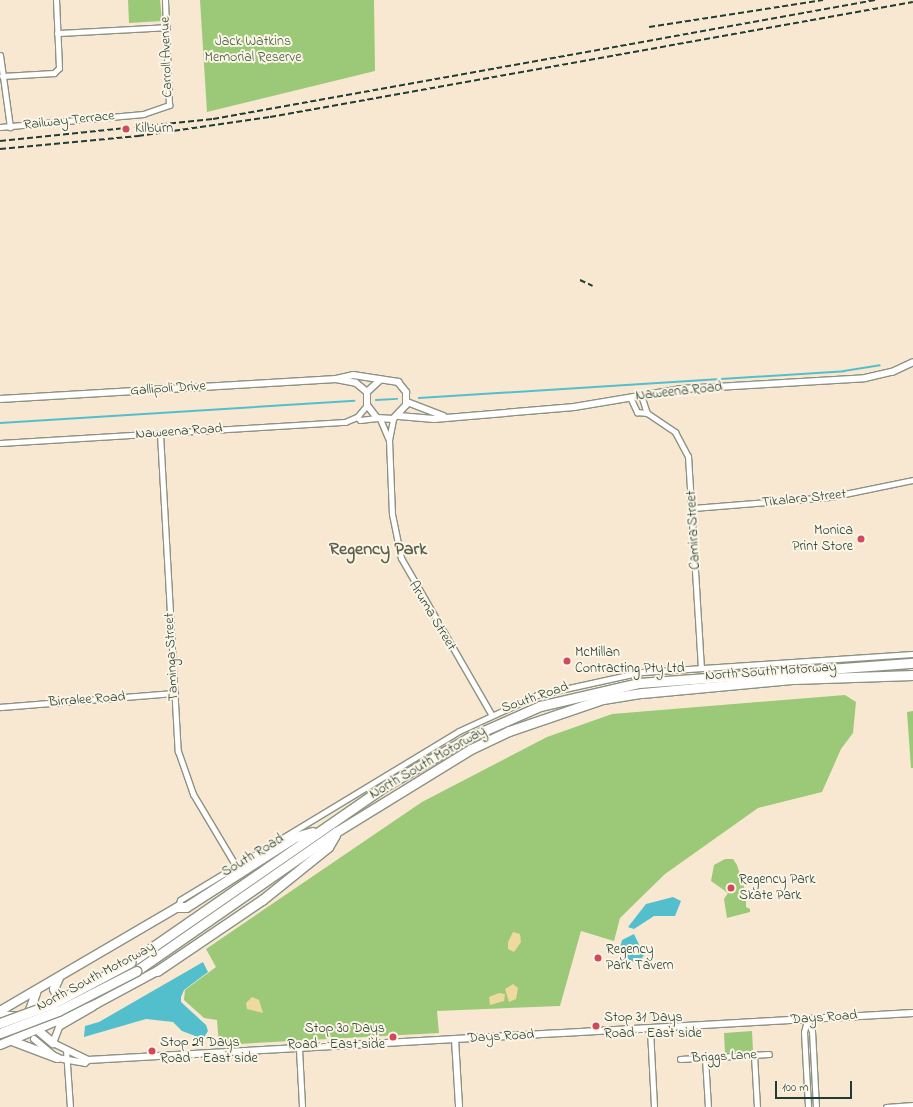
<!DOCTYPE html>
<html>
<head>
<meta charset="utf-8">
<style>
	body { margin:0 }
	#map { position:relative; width:913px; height:1107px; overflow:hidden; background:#f8e8d2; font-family:"Indie Flower",sans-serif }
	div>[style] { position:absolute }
	.green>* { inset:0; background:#9cc977 }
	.sand>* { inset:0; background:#eeda9e }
	.water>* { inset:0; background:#53bfcd }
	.stream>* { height:1.5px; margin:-0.75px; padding:0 0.75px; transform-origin:0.75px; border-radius:0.75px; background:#53bfcd }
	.roads { filter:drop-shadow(1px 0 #8c9283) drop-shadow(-1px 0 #8c9283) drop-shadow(0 1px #8c9283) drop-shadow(0 -1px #8c9283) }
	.minor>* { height:5px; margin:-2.5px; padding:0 2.5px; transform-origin:2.5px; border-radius:2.5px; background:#fff }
	.tertiary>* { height:6px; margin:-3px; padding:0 3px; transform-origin:3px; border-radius:3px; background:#fff }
	.trunk>* { height:8px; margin:-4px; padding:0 4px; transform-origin:4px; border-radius:4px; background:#fff }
	.motorway>* { height:9px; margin:-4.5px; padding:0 4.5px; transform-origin:4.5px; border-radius:4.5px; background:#fff }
	.rail>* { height:1.5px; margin-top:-0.75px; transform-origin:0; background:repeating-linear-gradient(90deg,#1f3d34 0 6px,transparent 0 9px) }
	.bridges { filter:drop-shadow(1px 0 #8c9283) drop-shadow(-1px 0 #8c9283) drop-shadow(0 1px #8c9283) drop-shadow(0 -1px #8c9283) }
	.motorway-bridge>* { height:9px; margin:-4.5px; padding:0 4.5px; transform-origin:4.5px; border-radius:4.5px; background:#fff }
	.dots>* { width:11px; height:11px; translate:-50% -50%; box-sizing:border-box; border:2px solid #fcf5e5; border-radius:50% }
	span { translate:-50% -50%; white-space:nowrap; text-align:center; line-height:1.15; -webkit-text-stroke:4px #fcf5e5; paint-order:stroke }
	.park-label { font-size:14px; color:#3e6045 }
	.street-label { font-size:14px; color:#1f3d34 }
	.poi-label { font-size:14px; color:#1f3d34 }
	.left { translate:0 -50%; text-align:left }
	.right { translate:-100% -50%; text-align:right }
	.district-label { font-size:18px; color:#5e614d; font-weight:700 }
	.scale { position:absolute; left:775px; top:1081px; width:77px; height:18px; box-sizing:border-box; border:2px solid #1f3d34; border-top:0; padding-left:5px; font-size:12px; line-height:14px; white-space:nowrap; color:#1f3d34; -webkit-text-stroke:3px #fcf5e5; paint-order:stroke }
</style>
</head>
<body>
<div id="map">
	<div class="green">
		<i style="clip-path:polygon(128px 0,160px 0,162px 21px,129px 23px)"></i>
		<i style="clip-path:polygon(200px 0,374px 0,375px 71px,207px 112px)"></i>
		<i style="clip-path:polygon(845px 695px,856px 702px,853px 733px,841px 749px,822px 792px,758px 808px,665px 874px,620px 918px,614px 941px,581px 931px,560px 1006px,437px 1011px,439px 1033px,219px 1045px,217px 1020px,204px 1018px,184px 1000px,185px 990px,216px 967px,206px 949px,422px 802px,547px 737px,612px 714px)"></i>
		<i style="clip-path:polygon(913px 711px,913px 768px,911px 768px,907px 712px)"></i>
		<i style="clip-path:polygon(725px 859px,733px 859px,737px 865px,746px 893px,746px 907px,750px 909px,750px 912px,727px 918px,724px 899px,728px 893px,711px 881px,714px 865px)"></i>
		<i style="clip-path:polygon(752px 1031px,753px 1051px,725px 1053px,724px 1033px)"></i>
	</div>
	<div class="sand">
		<i style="clip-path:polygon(513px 932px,520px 934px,521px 942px,514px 952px,508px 949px,508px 942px)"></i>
		<i style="clip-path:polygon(513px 984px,518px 988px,516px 999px,509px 1002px,505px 989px)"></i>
		<i style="clip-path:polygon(499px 993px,505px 994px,504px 1001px,490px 1005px,489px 997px)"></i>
		<i style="clip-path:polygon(252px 997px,259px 1000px,263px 1013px,247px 1009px,246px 1003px)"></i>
	</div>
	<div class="water">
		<i style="clip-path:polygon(673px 897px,681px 901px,675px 916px,654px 916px,634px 929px,628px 927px,646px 904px)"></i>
		<i style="clip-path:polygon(634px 934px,644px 955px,641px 960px,631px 962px,620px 948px,622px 940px)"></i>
		<i style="clip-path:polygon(203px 962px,208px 972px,184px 990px,181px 997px,181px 1002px,206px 1025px,208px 1031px,203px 1039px,182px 1031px,173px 1022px,146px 1019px,84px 1037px,85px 1026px,99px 1022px)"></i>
	</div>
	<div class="stream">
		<i style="left:419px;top:398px;width:426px;rotate:-3.6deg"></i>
		<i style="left:844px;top:371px;width:36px;rotate:-9deg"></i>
		<i style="left:376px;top:400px;width:21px;rotate:-3deg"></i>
		<i style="left:0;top:423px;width:355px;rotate:-3.6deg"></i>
	</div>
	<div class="roads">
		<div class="minor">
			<i style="left:57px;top:33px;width:110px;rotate:-3.1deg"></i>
			<i style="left:0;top:55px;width:73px;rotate:82.1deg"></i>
			<i style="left:2px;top:76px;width:52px;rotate:-3.3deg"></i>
			<i style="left:54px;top:73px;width:7px;rotate:-45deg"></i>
			<i style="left:59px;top:68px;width:68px;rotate:-92.5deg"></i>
			<i style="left:0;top:127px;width:144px;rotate:-5.2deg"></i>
			<i style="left:143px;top:114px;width:28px;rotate:-19deg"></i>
			<i style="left:169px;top:105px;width:105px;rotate:-92.2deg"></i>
			<i style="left:641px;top:395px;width:19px;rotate:72deg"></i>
			<i style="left:630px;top:397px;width:17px;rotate:65deg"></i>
			<i style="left:637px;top:412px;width:10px;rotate:6deg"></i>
			<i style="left:647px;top:413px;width:34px;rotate:34deg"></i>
			<i style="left:675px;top:432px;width:27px;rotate:62deg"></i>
			<i style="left:688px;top:456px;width:210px;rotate:86.5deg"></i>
			<i style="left:357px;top:417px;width:4px;rotate:45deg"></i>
			<i style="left:360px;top:420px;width:17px;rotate:-7deg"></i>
			<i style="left:380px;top:419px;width:23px;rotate:67deg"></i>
			<i style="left:389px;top:440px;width:74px;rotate:87.7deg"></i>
			<i style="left:392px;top:514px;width:45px;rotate:78.4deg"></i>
			<i style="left:401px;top:558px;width:180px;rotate:60deg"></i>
			<i style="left:160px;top:434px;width:318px;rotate:86.8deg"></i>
			<i style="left:178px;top:751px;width:46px;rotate:70.8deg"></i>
			<i style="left:193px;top:794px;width:84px;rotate:59.2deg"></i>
			<i style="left:389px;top:440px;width:21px;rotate:-79deg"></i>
			<i style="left:0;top:443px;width:346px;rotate:-3.5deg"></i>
			<i style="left:345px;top:422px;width:13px;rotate:-23deg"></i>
			<i style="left:357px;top:417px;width:16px;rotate:-50deg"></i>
			<i style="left:693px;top:508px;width:137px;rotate:-4.6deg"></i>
			<i style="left:830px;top:497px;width:85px;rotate:-11.6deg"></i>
			<i style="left:0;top:707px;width:175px;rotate:-4.6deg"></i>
			<i style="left:178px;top:907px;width:7px;rotate:-74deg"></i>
			<i style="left:180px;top:900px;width:326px;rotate:-31.2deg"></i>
			<i style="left:459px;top:731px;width:86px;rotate:-24.8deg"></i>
			<i style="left:537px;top:695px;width:107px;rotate:-12.4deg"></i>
			<i style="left:642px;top:672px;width:272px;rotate:-3.8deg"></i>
			<i style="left:807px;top:1020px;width:12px;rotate:66deg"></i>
			<i style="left:812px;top:1031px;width:76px;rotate:87deg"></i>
			<i style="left:807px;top:1020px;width:12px;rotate:104deg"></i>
			<i style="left:804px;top:1032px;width:75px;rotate:86.9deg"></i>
			<i style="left:650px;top:1030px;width:77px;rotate:87deg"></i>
			<i style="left:299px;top:1049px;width:58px;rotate:87deg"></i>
			<i style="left:66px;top:1050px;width:57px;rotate:86deg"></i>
			<i style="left:754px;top:1055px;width:52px;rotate:86.7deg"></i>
			<i style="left:705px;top:1058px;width:49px;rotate:86.5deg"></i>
			<i style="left:680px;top:1059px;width:89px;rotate:-3.2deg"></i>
			<i style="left:886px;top:1107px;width:27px;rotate:-4deg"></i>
		</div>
		<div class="tertiary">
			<i style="left:336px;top:379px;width:17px;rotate:-13deg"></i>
			<i style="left:353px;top:375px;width:46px;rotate:8.8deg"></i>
			<i style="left:398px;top:382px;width:13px;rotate:51deg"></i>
			<i style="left:406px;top:392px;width:13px;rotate:90deg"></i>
			<i style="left:406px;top:405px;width:19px;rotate:133deg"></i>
			<i style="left:393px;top:419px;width:16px;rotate:-176deg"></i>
			<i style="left:377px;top:418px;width:16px;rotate:-128deg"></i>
			<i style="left:367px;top:405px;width:13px;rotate:-90deg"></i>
			<i style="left:367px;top:392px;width:18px;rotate:-43deg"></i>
			<i style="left:0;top:399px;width:337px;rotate:-3.4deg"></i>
			<i style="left:336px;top:379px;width:20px;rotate:11deg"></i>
			<i style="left:356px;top:383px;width:14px;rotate:39deg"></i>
			<i style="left:407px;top:402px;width:39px;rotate:21deg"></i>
			<i style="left:399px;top:416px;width:35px;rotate:5deg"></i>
			<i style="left:434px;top:419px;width:141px;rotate:-4.9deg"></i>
			<i style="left:574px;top:407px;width:109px;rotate:-9.5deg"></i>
			<i style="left:682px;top:389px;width:183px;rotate:-3.4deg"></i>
			<i style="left:865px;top:378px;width:28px;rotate:-13deg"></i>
			<i style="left:892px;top:372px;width:23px;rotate:-25deg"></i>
			<i style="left:34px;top:1039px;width:30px;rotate:40deg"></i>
			<i style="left:57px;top:1058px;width:28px;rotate:10deg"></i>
			<i style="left:85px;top:1063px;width:4px;rotate:-45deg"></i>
			<i style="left:88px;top:1060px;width:826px;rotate:-3.26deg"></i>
			<i style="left:455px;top:1039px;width:68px;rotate:86.6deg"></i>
			<i style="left:88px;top:1060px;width:39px;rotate:-154deg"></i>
			<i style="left:53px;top:1043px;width:17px;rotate:-69deg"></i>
			<i style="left:59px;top:1027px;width:39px;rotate:-30deg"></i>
		</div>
		<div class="trunk">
			<i style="left:59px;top:978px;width:12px;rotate:114deg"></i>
			<i style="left:54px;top:989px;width:17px;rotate:66deg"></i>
			<i style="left:0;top:1011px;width:206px;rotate:-30.3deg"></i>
			<i style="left:0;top:1015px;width:22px;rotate:5deg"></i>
			<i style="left:27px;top:1018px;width:27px;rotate:-70deg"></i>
			<i style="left:34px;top:1027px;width:25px;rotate:40deg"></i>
			<i style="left:12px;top:1041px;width:48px;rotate:20.7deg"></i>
			<i style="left:0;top:1045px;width:104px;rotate:-23.1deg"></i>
			<i style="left:96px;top:1004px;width:69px;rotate:-28.4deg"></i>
		</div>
		<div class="motorway">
			<i style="left:178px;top:907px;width:8px"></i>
			<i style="left:186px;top:907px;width:130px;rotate:-32.7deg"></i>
			<i style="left:295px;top:837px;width:18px;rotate:-16deg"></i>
			<i style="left:131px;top:962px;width:311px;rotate:-34.7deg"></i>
			<i style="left:387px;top:785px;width:96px;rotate:-30deg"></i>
			<i style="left:470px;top:737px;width:77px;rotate:-23.9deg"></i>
			<i style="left:540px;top:706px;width:102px;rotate:-13.1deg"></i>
			<i style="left:639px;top:683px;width:275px;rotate:-4.2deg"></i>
			<i style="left:136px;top:971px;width:244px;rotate:-34.8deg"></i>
			<i style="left:336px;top:832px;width:158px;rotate:-31.6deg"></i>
			<i style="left:471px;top:749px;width:42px;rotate:-25.3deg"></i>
			<i style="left:509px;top:731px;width:99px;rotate:-18.8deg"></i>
			<i style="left:603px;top:699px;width:39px;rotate:-9deg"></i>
			<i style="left:642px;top:693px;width:153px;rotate:-5.3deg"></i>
			<i style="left:794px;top:679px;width:119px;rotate:-1.9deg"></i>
			<i style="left:157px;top:971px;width:127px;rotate:-34.1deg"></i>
			<i style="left:262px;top:900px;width:85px;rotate:-38.8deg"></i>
			<i style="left:328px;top:847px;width:14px;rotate:-60deg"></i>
		</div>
	</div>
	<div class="rail">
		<i style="left:649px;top:27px;width:176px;rotate:-8.8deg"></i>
		<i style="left:0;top:141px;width:214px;rotate:-5.9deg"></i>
		<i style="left:213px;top:119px;width:674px;rotate:-10.18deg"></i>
		<i style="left:0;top:149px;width:139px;rotate:-5.4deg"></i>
		<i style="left:138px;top:136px;width:133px;rotate:-8.2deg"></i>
		<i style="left:270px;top:117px;width:653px;rotate:-10.14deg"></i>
		<i style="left:580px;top:280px;width:14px;rotate:25deg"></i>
	</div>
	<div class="bridges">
		<div class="motorway-bridge">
			<i style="left:0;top:1023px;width:55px;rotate:-20.1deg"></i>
			<i style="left:52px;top:1004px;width:89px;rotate:-28deg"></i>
			<i style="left:0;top:1033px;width:62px;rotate:-20.8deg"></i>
			<i style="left:58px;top:1011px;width:88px;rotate:-27.1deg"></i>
		</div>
	</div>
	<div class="dots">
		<i style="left:126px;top:129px;background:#d1495b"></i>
		<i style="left:861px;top:539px;background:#d1495b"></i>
		<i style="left:567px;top:661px;background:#d1495b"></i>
		<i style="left:731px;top:888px;background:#d1495b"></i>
		<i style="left:598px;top:958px;background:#d1495b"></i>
		<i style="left:596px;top:1026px;background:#d1495b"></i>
		<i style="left:393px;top:1037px;background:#d1495b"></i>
		<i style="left:152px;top:1051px;background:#d1495b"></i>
	</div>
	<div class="park-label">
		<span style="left:253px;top:50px">Jack Watkins<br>Memorial Reserve</span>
	</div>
	<div class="street-label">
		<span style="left:167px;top:57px;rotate:-92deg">Carroll Avenue</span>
		<span style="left:69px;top:121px;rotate:-6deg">Railway Terrace</span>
		<span style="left:168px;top:389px;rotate:-4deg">Gallipoli Drive</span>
		<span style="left:679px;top:392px;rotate:-6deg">Naweena Road</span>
		<span style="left:179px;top:432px;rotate:-4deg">Naweena Road</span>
		<span style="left:804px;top:499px;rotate:-6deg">Tikalara Street</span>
		<span style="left:694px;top:530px;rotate:-93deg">Camira Street</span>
		<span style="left:432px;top:616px;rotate:59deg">Aruma Street</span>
		<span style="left:172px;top:657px;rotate:-93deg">Taminga Street</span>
		<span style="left:771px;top:672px;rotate:-4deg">North South Motorway</span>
		<span style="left:535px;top:698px;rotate:-19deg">South Road</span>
		<span style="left:87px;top:700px;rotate:-4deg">Birralee Road</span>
		<span style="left:428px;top:763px;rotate:-30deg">North South Motorway</span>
		<span style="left:253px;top:856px;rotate:-31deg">South Road</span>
		<span style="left:96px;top:977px;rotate:-28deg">North South Motorway</span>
		<span style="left:824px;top:1018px;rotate:-4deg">Days Road</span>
		<span style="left:501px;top:1037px;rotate:-3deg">Days Road</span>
		<span style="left:724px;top:1057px;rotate:-3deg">Briggs Lane</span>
	</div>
	<div class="poi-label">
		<span class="left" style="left:135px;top:129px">Kilburn</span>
		<span class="right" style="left:853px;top:539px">Monica<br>Print Store</span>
		<span class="left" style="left:575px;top:661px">McMillan<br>Contracting Pty Ltd</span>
		<span class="left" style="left:739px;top:888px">Regency Park<br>Skate Park</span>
		<span class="left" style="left:606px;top:958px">Regency<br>Park Tavern</span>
		<span class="left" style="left:604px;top:1026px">Stop 31 Days<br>Road - East side</span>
		<span class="right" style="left:385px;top:1037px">Stop 30 Days<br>Road - East side</span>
		<span class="left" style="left:160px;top:1051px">Stop 29 Days<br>Road - East side</span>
	</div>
	<div class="district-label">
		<span style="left:378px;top:550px">Regency Park</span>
	</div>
	<div class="scale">100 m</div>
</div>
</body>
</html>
